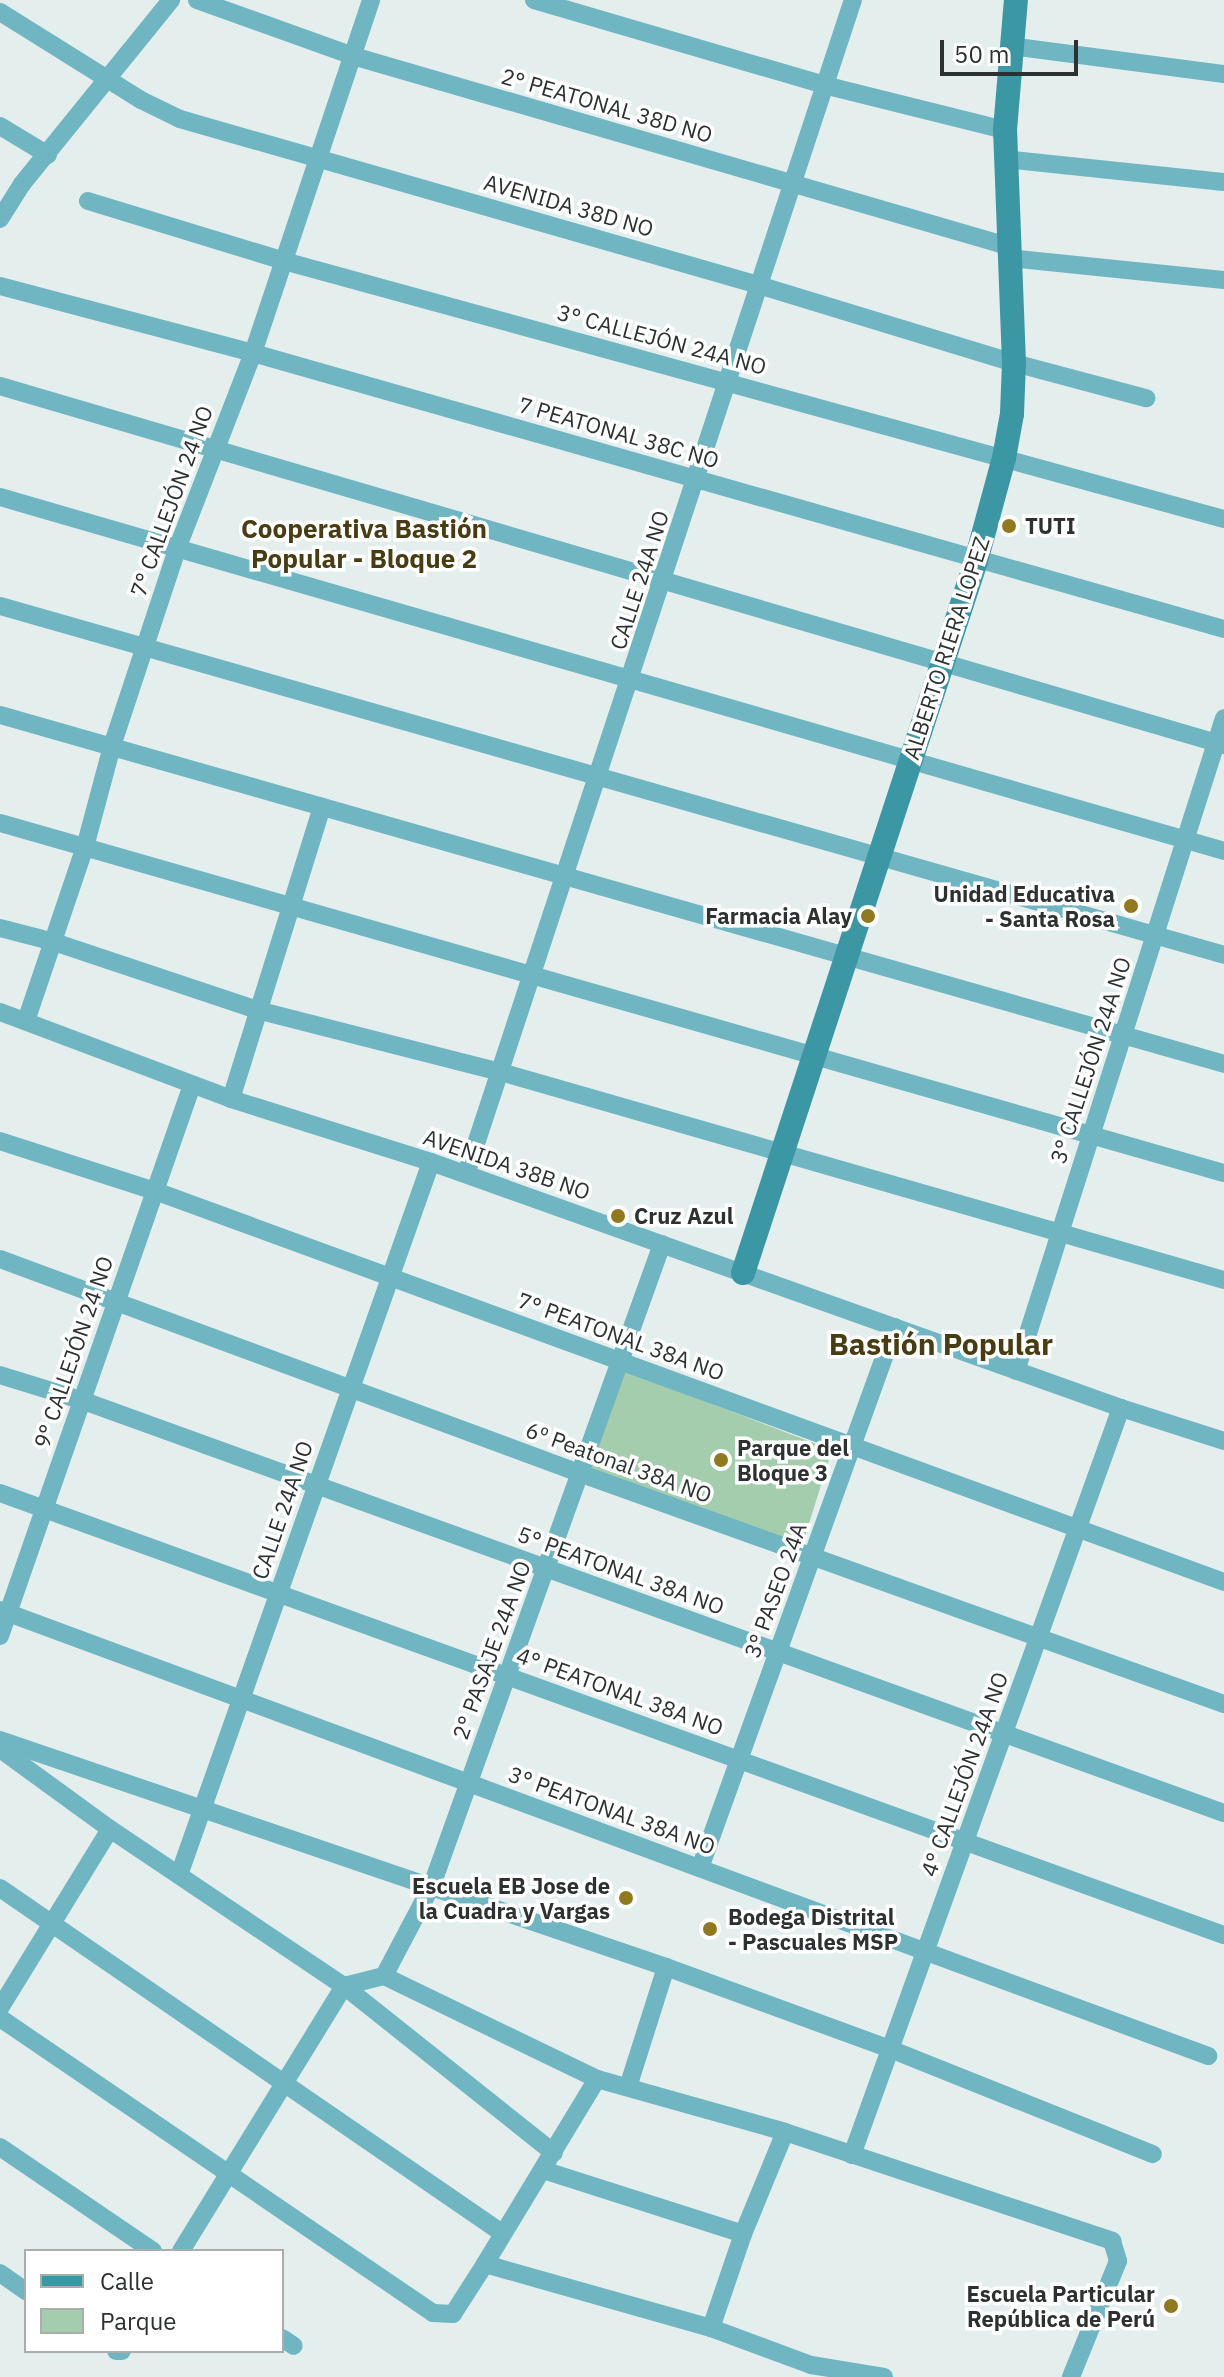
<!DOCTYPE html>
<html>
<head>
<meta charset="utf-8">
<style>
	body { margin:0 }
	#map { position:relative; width:1224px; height:2377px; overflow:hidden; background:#e4eeed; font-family:"IBM Plex Sans",sans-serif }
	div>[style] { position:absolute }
	.green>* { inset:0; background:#a4cdad }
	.street>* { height:18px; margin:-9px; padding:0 9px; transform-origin:9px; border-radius:9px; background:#70b6c2 }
	.secondary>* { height:24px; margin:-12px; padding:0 12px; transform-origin:12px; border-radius:12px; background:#3c97a5 }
	.dots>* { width:22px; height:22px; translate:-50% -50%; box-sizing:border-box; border:4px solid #fff; border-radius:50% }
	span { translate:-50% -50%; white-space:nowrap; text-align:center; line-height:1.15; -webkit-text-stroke:7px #fff; paint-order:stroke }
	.street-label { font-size:22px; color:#2e3131 }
	.poi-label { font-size:22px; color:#2e3131; font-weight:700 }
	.left { translate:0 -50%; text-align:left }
	.right { translate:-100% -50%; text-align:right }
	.quarter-label { font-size:26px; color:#483c13; font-weight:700 }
	.district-label { font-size:30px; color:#483c13; font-weight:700 }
	.legend { position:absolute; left:24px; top:2249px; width:260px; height:104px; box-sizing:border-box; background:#fff; border:2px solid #abadad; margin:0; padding:10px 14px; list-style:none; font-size:24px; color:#2e3131 }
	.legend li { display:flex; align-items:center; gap:16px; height:40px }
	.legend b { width:40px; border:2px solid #abadad }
	.scale { position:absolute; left:940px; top:40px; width:138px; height:36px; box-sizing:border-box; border:4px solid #2e3131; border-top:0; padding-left:10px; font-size:24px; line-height:28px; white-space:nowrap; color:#2e3131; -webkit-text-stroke:6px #fff; paint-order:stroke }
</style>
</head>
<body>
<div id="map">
	<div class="green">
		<i style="clip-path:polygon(625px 1371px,832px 1450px,802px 1546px,589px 1469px)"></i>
	</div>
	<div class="street">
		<i style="left:197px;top:0;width:166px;rotate:19.7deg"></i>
		<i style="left:353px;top:56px;width:682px;rotate:16.18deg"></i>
		<i style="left:534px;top:0;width:306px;rotate:16.3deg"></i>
		<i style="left:828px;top:86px;width:182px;rotate:14deg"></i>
		<i style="left:0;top:12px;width:166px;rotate:32deg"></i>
		<i style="left:141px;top:100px;width:43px;rotate:26deg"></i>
		<i style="left:180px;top:119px;width:605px;rotate:16.01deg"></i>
		<i style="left:762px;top:286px;width:264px;rotate:17deg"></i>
		<i style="left:1014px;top:363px;width:137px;rotate:14.9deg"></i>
		<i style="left:1010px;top:46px;width:216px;rotate:7.5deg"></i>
		<i style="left:0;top:126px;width:56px;rotate:31.1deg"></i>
		<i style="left:1004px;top:159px;width:221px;rotate:6deg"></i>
		<i style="left:88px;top:201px;width:205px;rotate:17deg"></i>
		<i style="left:284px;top:261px;width:975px;rotate:15.35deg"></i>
		<i style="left:0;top:219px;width:41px;rotate:-57.8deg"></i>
		<i style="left:22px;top:184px;width:237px;rotate:-51deg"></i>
		<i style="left:1008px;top:258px;width:217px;rotate:5.8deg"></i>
		<i style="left:0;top:286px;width:262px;rotate:14.8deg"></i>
		<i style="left:253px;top:353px;width:1009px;rotate:15.87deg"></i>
		<i style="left:0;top:386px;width:1276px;rotate:16.35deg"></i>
		<i style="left:0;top:497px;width:1274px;rotate:16.13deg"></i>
		<i style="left:0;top:606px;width:1273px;rotate:15.91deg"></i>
		<i style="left:0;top:715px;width:1273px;rotate:15.91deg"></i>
		<i style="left:0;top:823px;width:1273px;rotate:15.96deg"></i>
		<i style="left:0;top:928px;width:56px;rotate:14.5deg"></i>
		<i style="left:54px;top:942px;width:214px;rotate:18.5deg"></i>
		<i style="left:257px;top:1010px;width:252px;rotate:14.3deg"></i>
		<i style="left:501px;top:1072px;width:752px;rotate:16.05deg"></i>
		<i style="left:0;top:1012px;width:247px;rotate:20.6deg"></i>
		<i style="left:231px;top:1099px;width:210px;rotate:17.5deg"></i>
		<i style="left:431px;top:1162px;width:733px;rotate:19.62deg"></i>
		<i style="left:1121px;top:1408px;width:108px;rotate:17.8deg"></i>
		<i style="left:26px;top:1021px;width:184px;rotate:-71.3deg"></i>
		<i style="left:85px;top:847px;width:105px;rotate:-75deg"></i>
		<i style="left:112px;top:746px;width:207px;rotate:-71.7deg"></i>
		<i style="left:177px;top:549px;width:210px;rotate:-68.8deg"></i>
		<i style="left:253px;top:353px;width:372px;rotate:-71.5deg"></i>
		<i style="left:231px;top:1099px;width:306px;rotate:-72.7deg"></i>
		<i style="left:0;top:1141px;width:163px;rotate:17.9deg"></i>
		<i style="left:155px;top:1191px;width:1138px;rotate:20.09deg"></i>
		<i style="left:466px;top:1174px;width:1236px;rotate:-71.76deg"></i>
		<i style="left:0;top:1259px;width:617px;rotate:20.28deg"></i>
		<i style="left:579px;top:1473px;width:685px;rotate:19.7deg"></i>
		<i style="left:1016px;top:1371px;width:685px;rotate:-72.33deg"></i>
		<i style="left:0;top:1375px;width:85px;rotate:17.2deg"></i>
		<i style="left:81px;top:1400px;width:1215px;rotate:19.87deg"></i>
		<i style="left:0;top:1493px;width:1301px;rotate:19.86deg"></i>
		<i style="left:0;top:1610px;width:1288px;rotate:20.26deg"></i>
		<i style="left:0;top:1636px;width:583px;rotate:-70.79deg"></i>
		<i style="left:0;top:1740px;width:704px;rotate:18.82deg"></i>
		<i style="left:666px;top:1967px;width:239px;rotate:20.1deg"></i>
		<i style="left:890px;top:2049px;width:283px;rotate:21.8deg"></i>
		<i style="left:0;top:1749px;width:136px;rotate:36deg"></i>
		<i style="left:110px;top:1829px;width:282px;rotate:33.9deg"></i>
		<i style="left:344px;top:1986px;width:268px;rotate:38.5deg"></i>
		<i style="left:700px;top:1868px;width:575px;rotate:-70.18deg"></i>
		<i style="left:179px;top:1875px;width:756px;rotate:-70.53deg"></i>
		<i style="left:0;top:1888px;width:609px;rotate:34.5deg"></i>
		<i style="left:384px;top:1976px;width:103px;rotate:-62.2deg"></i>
		<i style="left:432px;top:1885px;width:681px;rotate:-70.26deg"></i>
		<i style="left:344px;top:1986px;width:41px;rotate:-14deg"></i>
		<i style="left:384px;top:1976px;width:237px;rotate:25.8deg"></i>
		<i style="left:597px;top:2079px;width:195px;rotate:15.7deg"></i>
		<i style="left:785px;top:2132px;width:345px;rotate:18.4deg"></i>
		<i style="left:1112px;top:2241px;width:21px;rotate:73deg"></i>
		<i style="left:1118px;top:2261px;width:125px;rotate:112.1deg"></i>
		<i style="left:0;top:2008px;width:210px;rotate:-58.4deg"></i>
		<i style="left:0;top:2018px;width:524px;rotate:34.27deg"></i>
		<i style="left:433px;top:2313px;width:20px;rotate:3deg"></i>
		<i style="left:453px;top:2314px;width:59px;rotate:-57.4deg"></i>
		<i style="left:597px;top:2079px;width:216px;rotate:121.2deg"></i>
		<i style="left:485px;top:2264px;width:235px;rotate:15.8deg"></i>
		<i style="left:711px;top:2328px;width:107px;rotate:20.3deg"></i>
		<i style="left:811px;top:2365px;width:74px;rotate:9.3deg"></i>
		<i style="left:628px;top:2087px;width:126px;rotate:-72.4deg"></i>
		<i style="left:0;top:2147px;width:185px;rotate:34.2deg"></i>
		<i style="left:852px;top:2155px;width:794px;rotate:-70.2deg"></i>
		<i style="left:543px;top:2170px;width:210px;rotate:17.7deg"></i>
		<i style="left:181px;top:2251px;width:311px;rotate:-58.4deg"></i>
		<i style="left:0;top:2273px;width:32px;rotate:35deg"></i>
		<i style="left:711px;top:2328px;width:99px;rotate:-71.2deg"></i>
		<i style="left:743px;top:2234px;width:110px;rotate:-67.6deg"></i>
		<i style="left:282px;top:2338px;width:14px;rotate:34deg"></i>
		<i style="left:116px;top:2351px;width:6px"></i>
	</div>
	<div class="secondary">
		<i style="left:743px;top:1273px;width:749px;rotate:-71.88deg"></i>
		<i style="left:976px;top:561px;width:107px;rotate:-74.8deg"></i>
		<i style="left:1004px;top:458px;width:45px;rotate:-79.7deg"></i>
		<i style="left:1012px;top:414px;width:51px;rotate:-87.8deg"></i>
		<i style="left:1014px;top:363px;width:233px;rotate:-92.2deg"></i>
		<i style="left:1005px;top:130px;width:130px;rotate:-85.2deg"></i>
	</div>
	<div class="dots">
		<i style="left:1009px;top:526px;background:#91791f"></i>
		<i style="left:1131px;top:906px;background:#91791f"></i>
		<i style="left:868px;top:916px;background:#91791f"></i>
		<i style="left:618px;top:1216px;background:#91791f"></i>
		<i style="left:721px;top:1460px;background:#91791f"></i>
		<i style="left:626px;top:1898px;background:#91791f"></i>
		<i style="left:710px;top:1929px;background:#91791f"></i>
		<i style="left:1171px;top:2306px;background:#91791f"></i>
	</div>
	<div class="street-label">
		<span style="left:607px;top:105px;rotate:16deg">2° PEATONAL 38D NO</span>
		<span style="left:569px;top:205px;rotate:16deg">AVENIDA 38D NO</span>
		<span style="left:662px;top:339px;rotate:15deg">3° CALLEJÓN 24A NO</span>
		<span style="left:619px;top:432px;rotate:16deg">7 PEATONAL 38C NO</span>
		<span style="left:171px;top:501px;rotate:-70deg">7° CALLEJÓN 24 NO</span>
		<span style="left:639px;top:580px;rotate:-72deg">CALLE 24A NO</span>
		<span style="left:946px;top:648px;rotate:-72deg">ALBERTO RIERA LOPEZ</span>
		<span style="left:1090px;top:1060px;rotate:-72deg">3° CALLEJÓN 24A NO</span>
		<span style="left:507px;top:1164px;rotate:19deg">AVENIDA 38B NO</span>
		<span style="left:621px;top:1336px;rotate:20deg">7° PEATONAL 38A NO</span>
		<span style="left:73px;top:1352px;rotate:-71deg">9° CALLEJÓN 24 NO</span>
		<span style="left:619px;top:1462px;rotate:20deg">6º Peatonal 38A NO</span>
		<span style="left:282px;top:1510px;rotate:-71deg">CALLE 24A NO</span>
		<span style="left:621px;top:1570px;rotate:20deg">5° PEATONAL 38A NO</span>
		<span style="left:775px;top:1590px;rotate:-70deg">3° PASEO 24A</span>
		<span style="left:491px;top:1650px;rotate:-70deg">2° PASAJE 24A NO</span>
		<span style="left:620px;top:1691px;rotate:20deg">4° PEATONAL 38A NO</span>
		<span style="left:964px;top:1774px;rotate:-70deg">4° CALLEJÓN 24A NO</span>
		<span style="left:612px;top:1810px;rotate:20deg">3° PEATONAL 38A NO</span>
	</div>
	<div class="poi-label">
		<span class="left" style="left:1025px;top:526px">TUTI</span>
		<span class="right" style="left:1115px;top:906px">Unidad Educativa<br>- Santa Rosa</span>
		<span class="right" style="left:852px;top:916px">Farmacia Alay</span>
		<span class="left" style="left:634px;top:1216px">Cruz Azul</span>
		<span class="left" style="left:737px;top:1460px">Parque del<br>Bloque 3</span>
		<span class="right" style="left:610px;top:1898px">Escuela EB Jose de<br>la Cuadra y Vargas</span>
		<span class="left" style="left:728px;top:1929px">Bodega Distrital<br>- Pascuales MSP</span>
		<span class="right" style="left:1155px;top:2306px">Escuela Particular<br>República de Perú</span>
	</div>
	<div class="quarter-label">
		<span style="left:364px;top:544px">Cooperativa Bastión<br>Popular - Bloque 2</span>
	</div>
	<div class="district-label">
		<span style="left:941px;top:1344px">Bastión Popular</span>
	</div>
	<ul class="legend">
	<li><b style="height:10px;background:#3c97a5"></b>Calle</li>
	<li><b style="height:22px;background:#a4cdad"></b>Parque</li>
	</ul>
	<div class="scale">50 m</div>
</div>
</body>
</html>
